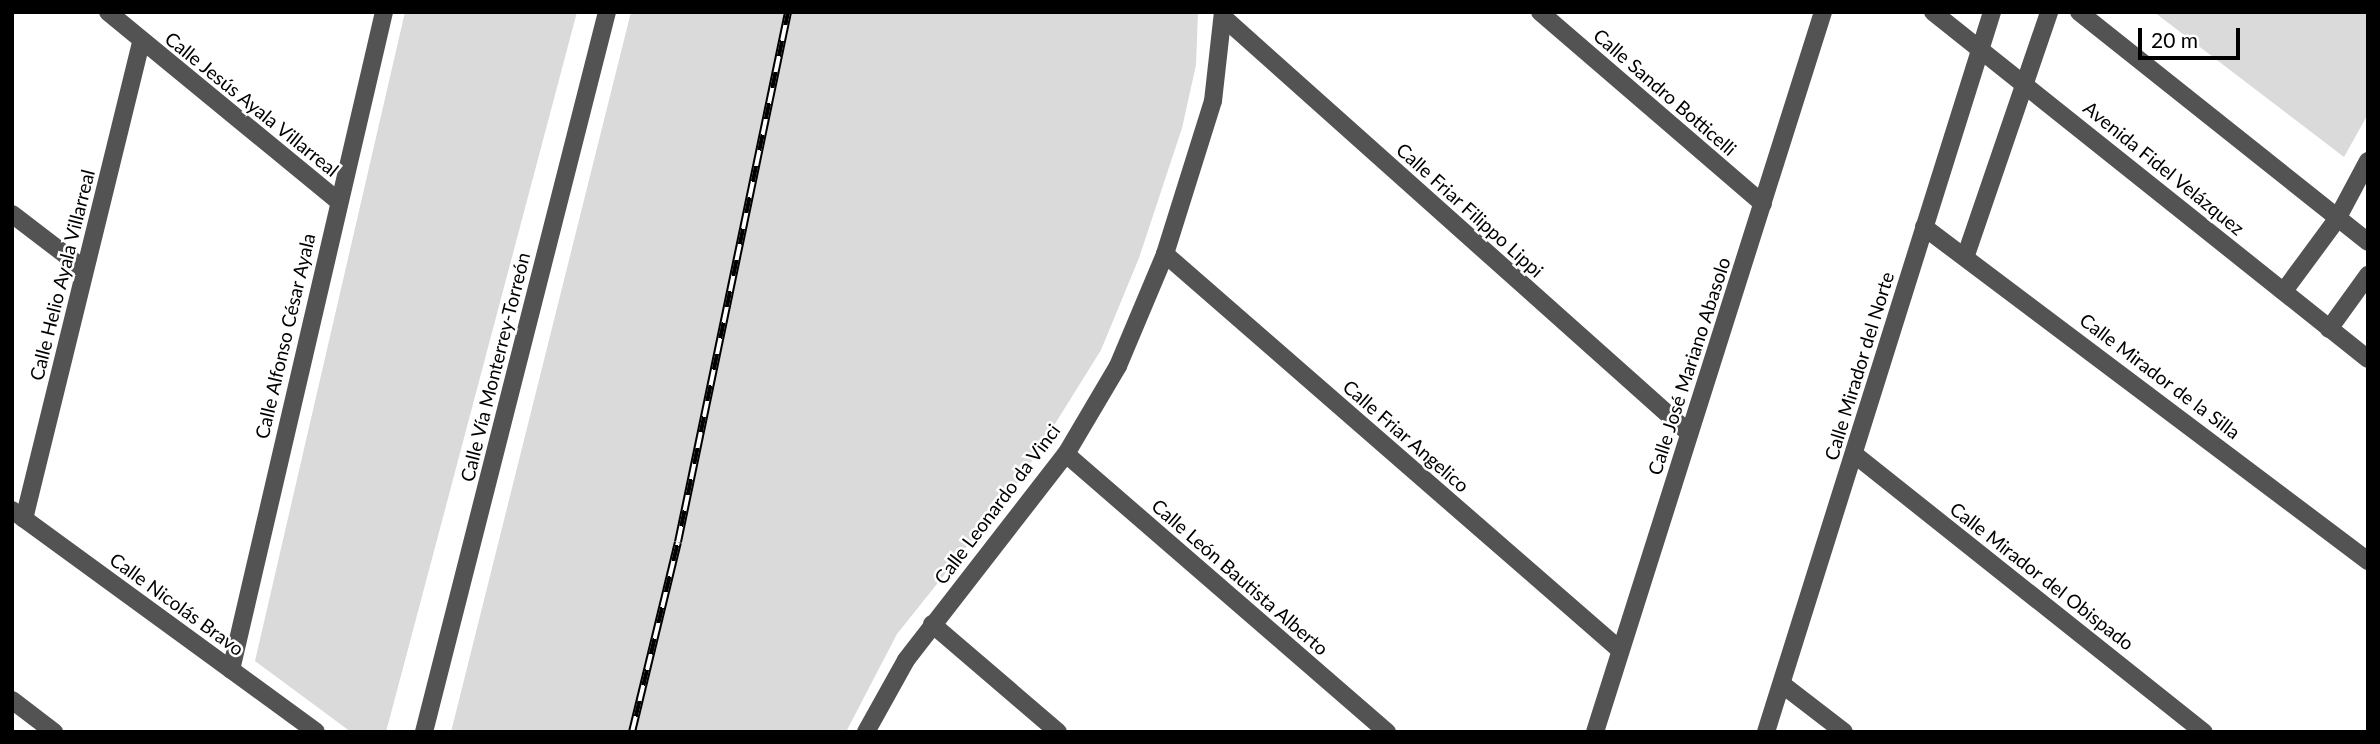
<!DOCTYPE html>
<html>
<head>
<meta charset="utf-8">
<style>
	body { margin:0 }
	#map { position:relative; width:2380px; height:744px; overflow:hidden; background:#fff; font-family:Lato,sans-serif }
	div>[style] { position:absolute }
	.green>* { inset:0; background:#dadada }
	.minor>* { height:18px; margin:-9px; padding:0 9px; transform-origin:9px; border-radius:9px; background:#535353 }
	.rail>* { height:8px; margin-top:-4px; transform-origin:0; background:repeating-linear-gradient(90deg,#fff 0 16px,#000 0 32px); box-sizing:border-box; border-block:2px solid #000 }
	span { translate:-50% -50%; white-space:nowrap; text-align:center; line-height:1.15; -webkit-text-stroke:5px #fff; paint-order:stroke }
	.street-label { font-size:19px; color:#000 }
	.frame { position:absolute; inset:0; border:14px solid #000; pointer-events:none }
	.scale { position:absolute; left:2138px; top:28px; width:102px; height:32px; box-sizing:border-box; border:4px solid #000; border-top:0; padding-left:9px; font-size:21px; line-height:24px; white-space:nowrap; color:#000; -webkit-text-stroke:5px #fff; paint-order:stroke }
</style>
</head>
<body>
<div id="map">
	<div class="green">
		<i style="clip-path:polygon(405px 12px,577px 12px,386px 732px,351px 732px,255px 661px)"></i>
		<i style="clip-path:polygon(631px 12px,1198px 12px,1196px 65px,1182px 128px,1139px 258px,1101px 350px,1020px 480px,897px 634px,846px 732px,451px 732px)"></i>
		<i style="clip-path:polygon(2154px 12px,2368px 12px,2368px 114px,2344px 157px)"></i>
	</div>
	<div class="minor">
		<i style="left:108px;top:12px;width:298px;rotate:39.4deg"></i>
		<i style="left:1540px;top:12px;width:294px;rotate:40.7deg"></i>
		<i style="left:1933px;top:12px;width:556px;rotate:38.58deg"></i>
		<i style="left:2079px;top:12px;width:369px;rotate:38.5deg"></i>
		<i style="left:1223px;top:17px;width:625px;rotate:41.76deg"></i>
		<i style="left:12px;top:214px;width:91px;rotate:37.4deg"></i>
		<i style="left:1924px;top:227px;width:556px;rotate:36.95deg"></i>
		<i style="left:1165px;top:254px;width:603px;rotate:41.03deg"></i>
		<i style="left:1966px;top:255px;width:257px;rotate:-71.1deg"></i>
		<i style="left:2284px;top:291px;width:89px;rotate:-53.6deg"></i>
		<i style="left:2337px;top:219px;width:66px;rotate:-61.9deg"></i>
		<i style="left:2329px;top:329px;width:67px;rotate:-54.2deg"></i>
		<i style="left:1066px;top:454px;width:425px;rotate:40.9deg"></i>
		<i style="left:1854px;top:454px;width:447px;rotate:38.5deg"></i>
		<i style="left:12px;top:510px;width:376px;rotate:36.1deg"></i>
		<i style="left:24px;top:519px;width:492px;rotate:-76.2deg"></i>
		<i style="left:932px;top:624px;width:166px;rotate:40.6deg"></i>
		<i style="left:231px;top:670px;width:676px;rotate:-76.91deg"></i>
		<i style="left:1783px;top:685px;width:77px;rotate:37.6deg"></i>
		<i style="left:12px;top:700px;width:53px;rotate:37.3deg"></i>
		<i style="left:424px;top:732px;width:743px;rotate:-75.74deg"></i>
		<i style="left:866px;top:732px;width:82px;rotate:-60.9deg"></i>
		<i style="left:906px;top:660px;width:261px;rotate:-52.2deg"></i>
		<i style="left:1066px;top:454px;width:102px;rotate:-59.4deg"></i>
		<i style="left:1118px;top:366px;width:121px;rotate:-67.2deg"></i>
		<i style="left:1165px;top:254px;width:160px;rotate:-72.6deg"></i>
		<i style="left:1213px;top:101px;width:90px;rotate:-83.6deg"></i>
		<i style="left:1595px;top:732px;width:755px;rotate:-72.43deg"></i>
		<i style="left:1766px;top:732px;width:755px;rotate:-72.57deg"></i>
	</div>
	<div class="rail">
		<i style="left:632px;top:732px;width:195px;rotate:-76.4deg"></i>
		<i style="left:678px;top:542px;width:541px;rotate:-78.27deg"></i>
	</div>
	<div class="street-label">
		<span style="left:1665px;top:92px;rotate:41deg">Calle Sandro Botticelli</span>
		<span style="left:252px;top:104px;rotate:39deg">Calle Jesús Ayala Villarreal</span>
		<span style="left:2164px;top:168px;rotate:39deg">Avenida Fidel Velázquez</span>
		<span style="left:1470px;top:210px;rotate:42deg">Calle Friar Filippo Lippi</span>
		<span style="left:62px;top:275px;rotate:-76deg">Calle Helio Ayala Villarreal</span>
		<span style="left:285px;top:336px;rotate:-77deg">Calle Alfonso César Ayala</span>
		<span style="left:1689px;top:366px;rotate:-72deg">Calle José Mariano Abasolo</span>
		<span style="left:1859px;top:366px;rotate:-73deg">Calle Mirador del Norte</span>
		<span style="left:495px;top:367px;rotate:-76deg">Calle Vía Monterrey-Torreón</span>
		<span style="left:2160px;top:376px;rotate:37deg">Calle Mirador de la Silla</span>
		<span style="left:1406px;top:436px;rotate:41deg">Calle Friar Angelico</span>
		<span style="left:997px;top:504px;rotate:-53deg">Calle Leonardo da Vinci</span>
		<span style="left:2042px;top:576px;rotate:38deg">Calle Mirador del Obispado</span>
		<span style="left:1240px;top:577px;rotate:41deg">Calle León Bautista Alberto</span>
		<span style="left:177px;top:604px;rotate:36deg">Calle Nicolás Bravo</span>
	</div>
	<div class="frame"></div>
	<div class="scale">20 m</div>
</div>
</body>
</html>
